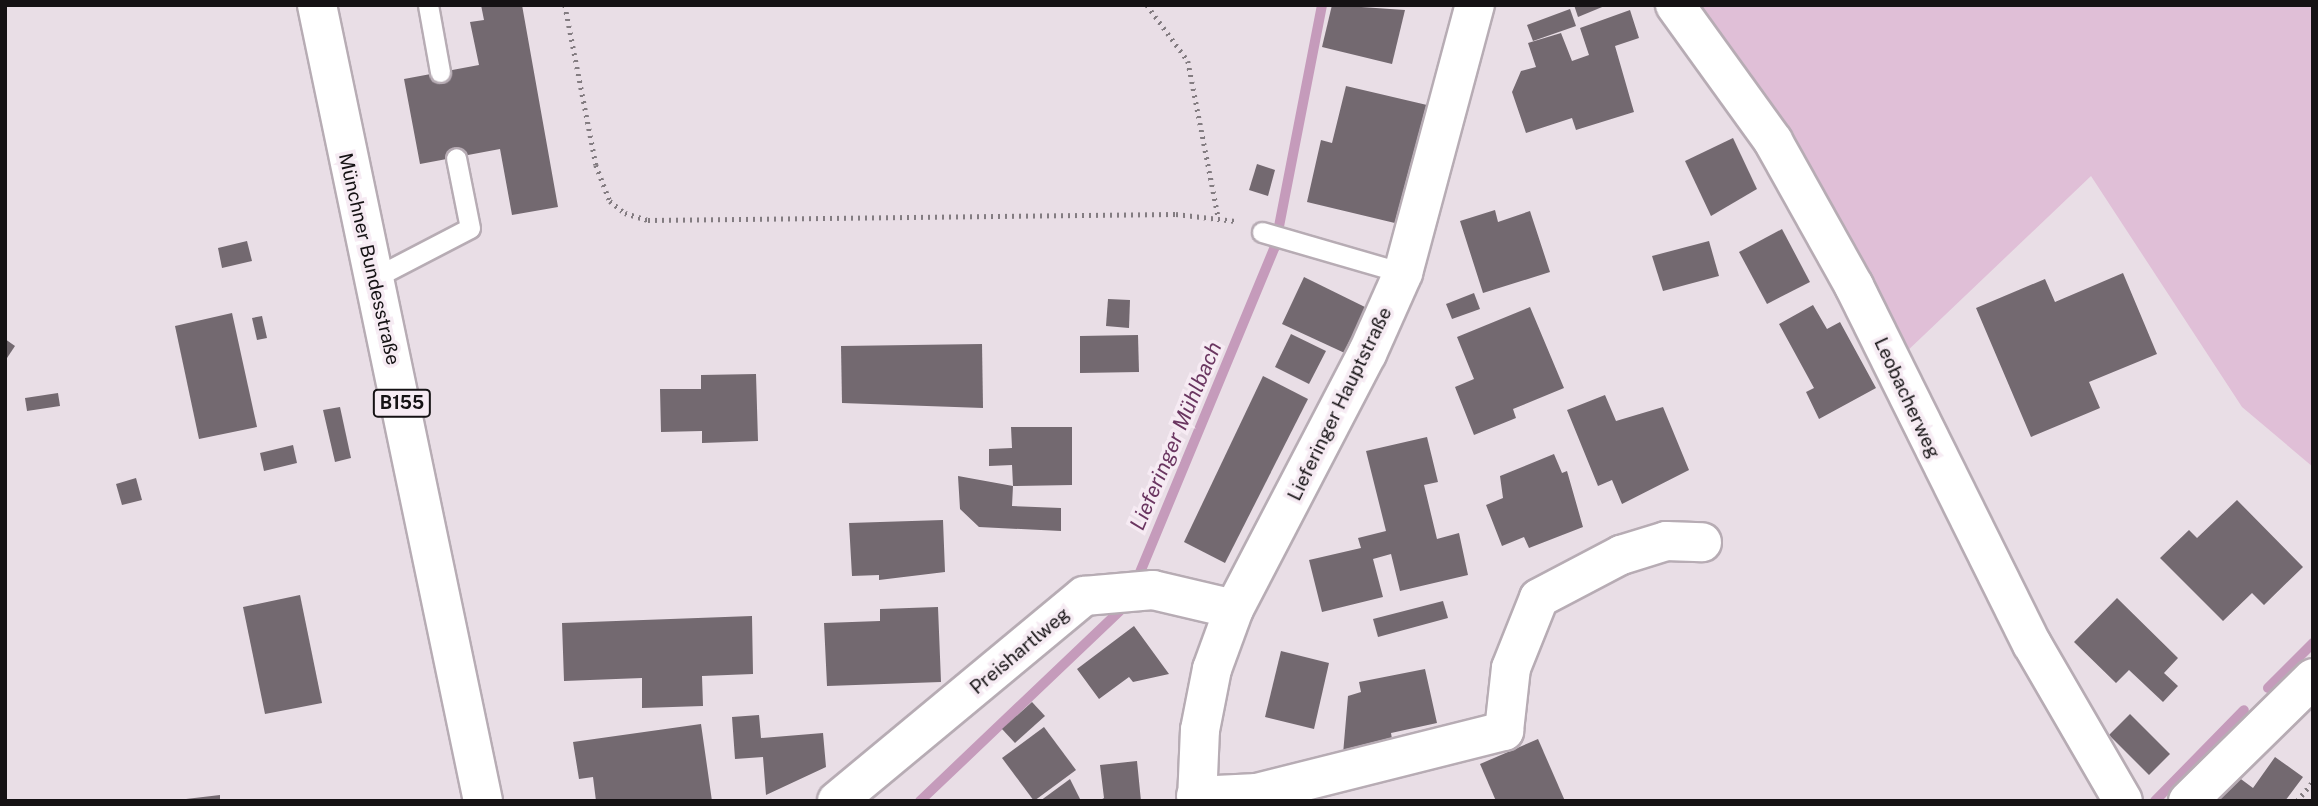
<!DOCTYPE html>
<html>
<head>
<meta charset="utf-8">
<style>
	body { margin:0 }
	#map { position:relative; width:2318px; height:806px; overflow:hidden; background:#e9dee6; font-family:"Public Sans",sans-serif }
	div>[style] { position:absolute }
	.green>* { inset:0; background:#e0bfd7 }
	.stream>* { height:10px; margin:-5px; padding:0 5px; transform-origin:5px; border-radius:5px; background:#c59bbb }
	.building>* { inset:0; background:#736970 }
	.path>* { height:4.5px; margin-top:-2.25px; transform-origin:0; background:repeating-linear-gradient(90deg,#837c81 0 2px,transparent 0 7px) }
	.roads { filter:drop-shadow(2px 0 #b7acb4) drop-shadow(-2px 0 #b7acb4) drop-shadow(0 2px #b7acb4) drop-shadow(0 -2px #b7acb4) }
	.service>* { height:19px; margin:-9.5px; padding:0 9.5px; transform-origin:9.5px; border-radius:9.5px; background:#fff }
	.minor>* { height:38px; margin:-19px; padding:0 19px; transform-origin:19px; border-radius:19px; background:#fff }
	.primary>* { height:38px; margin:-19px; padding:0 19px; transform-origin:19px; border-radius:19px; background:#fff }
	span { translate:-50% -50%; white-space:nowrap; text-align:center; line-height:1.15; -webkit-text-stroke:7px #f6ebf3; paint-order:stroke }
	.shield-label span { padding:2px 5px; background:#f6ebf3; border:2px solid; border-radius:5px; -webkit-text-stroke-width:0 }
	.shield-label { font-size:18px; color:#151214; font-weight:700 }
	.street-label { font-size:19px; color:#151214 }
	.water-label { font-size:21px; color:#6a3560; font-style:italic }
	.frame { position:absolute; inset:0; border:7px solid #151214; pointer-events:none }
</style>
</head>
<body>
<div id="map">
	<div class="green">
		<i style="clip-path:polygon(1699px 5px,2313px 5px,2313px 467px,2242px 407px,2091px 176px,1903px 355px)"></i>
	</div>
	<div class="stream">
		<i style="left:1136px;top:582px;width:363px;rotate:-67.5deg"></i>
		<i style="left:1275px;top:247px;width:247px;rotate:-79deg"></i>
		<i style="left:2268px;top:688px;width:64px;rotate:-45deg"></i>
		<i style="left:920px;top:801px;width:286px;rotate:-43.6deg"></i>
		<i style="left:2155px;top:801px;width:127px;rotate:-45.6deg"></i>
	</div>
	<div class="building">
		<i style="clip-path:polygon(481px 5px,522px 5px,558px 207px,512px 215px,500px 149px,420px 164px,404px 79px,479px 65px,470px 22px,484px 20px)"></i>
		<i style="clip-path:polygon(1332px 5px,1405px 10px,1392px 64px,1322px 47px)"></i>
		<i style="clip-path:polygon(1574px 5px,1607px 5px,1578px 17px)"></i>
		<i style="clip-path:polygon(1570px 9px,1576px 26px,1533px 41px,1527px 25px)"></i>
		<i style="clip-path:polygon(1630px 10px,1639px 38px,1615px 46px,1634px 112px,1576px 130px,1572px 118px,1526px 133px,1512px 92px,1521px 71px,1536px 67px,1528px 43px,1561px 33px,1572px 61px,1589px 55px,1580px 28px)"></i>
		<i style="clip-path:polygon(1346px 86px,1427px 105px,1399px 224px,1307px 202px,1321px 140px,1332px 143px)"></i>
		<i style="clip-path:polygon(1733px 138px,1757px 189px,1711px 216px,1685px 161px)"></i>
		<i style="clip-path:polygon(1257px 164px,1275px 170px,1268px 196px,1249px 190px)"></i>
		<i style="clip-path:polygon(1495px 210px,1498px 222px,1530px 211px,1550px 272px,1483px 293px,1460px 221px)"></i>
		<i style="clip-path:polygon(1782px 229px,1810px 282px,1767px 304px,1739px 252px)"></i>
		<i style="clip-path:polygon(247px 241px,252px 261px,222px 268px,218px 248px)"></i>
		<i style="clip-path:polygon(1709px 241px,1719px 276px,1663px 291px,1652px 256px)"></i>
		<i style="clip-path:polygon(2123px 273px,2157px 354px,2089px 382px,2100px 408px,2031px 437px,1976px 308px,2045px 279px,2055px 302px)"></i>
		<i style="clip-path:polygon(1304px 277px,1371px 310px,1349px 355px,1282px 324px)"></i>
		<i style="clip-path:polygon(1474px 293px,1480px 309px,1452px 319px,1446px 304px)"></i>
		<i style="clip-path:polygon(1108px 299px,1130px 300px,1129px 328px,1106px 326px)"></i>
		<i style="clip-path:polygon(1813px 305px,1827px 329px,1840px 322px,1876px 388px,1819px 419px,1806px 392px,1814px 388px,1779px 324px)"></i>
		<i style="clip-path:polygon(1530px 307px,1564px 388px,1513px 409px,1516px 418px,1474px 435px,1455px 387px,1474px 379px,1457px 337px)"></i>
		<i style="clip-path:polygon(232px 313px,257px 427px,199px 439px,175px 326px)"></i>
		<i style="clip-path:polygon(262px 316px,267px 338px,257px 340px,252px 318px)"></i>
		<i style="clip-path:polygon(1291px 334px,1326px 351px,1309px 384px,1275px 367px)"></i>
		<i style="clip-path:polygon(1138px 335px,1139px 372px,1080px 373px,1080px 336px)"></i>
		<i style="clip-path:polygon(5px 339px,15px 346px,5px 361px)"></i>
		<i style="clip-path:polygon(982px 344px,983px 408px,842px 403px,841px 346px)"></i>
		<i style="clip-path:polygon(756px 374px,758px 441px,702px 443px,702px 431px,661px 432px,660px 389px,701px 389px,701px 375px)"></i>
		<i style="clip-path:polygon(1263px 376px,1308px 399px,1225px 563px,1184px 542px)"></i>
		<i style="clip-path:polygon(58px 393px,60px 406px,27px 411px,25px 398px)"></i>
		<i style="clip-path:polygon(1605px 395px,1616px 421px,1663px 407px,1689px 470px,1622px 504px,1612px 480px,1598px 486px,1567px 410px)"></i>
		<i style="clip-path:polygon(340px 407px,351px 458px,335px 462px,323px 410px)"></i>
		<i style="clip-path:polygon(1011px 427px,1072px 427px,1072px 485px,1013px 486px,1012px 465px,989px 466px,989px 449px,1012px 448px)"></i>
		<i style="clip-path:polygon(1427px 437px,1438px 482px,1424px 485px,1437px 539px,1459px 533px,1468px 575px,1400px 591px,1391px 554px,1373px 559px,1383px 597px,1322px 612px,1309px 560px,1361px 548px,1358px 538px,1386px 531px,1366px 451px)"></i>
		<i style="clip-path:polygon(293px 445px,297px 463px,264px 471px,260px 453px)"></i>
		<i style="clip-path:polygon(1554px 454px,1562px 473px,1567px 471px,1583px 527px,1529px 548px,1524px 537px,1502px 546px,1486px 505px,1503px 498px,1500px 476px)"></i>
		<i style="clip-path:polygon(958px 476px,1013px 486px,1012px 506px,1061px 508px,1061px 531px,979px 527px,960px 509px)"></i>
		<i style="clip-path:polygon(136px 478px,142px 500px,122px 505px,116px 484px)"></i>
		<i style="clip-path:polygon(2237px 500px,2303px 567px,2264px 605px,2252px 593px,2223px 621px,2160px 558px,2189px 530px,2197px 538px)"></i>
		<i style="clip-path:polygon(943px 520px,945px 572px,879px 580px,879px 575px,852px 576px,849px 523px)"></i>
		<i style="clip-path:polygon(300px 595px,322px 703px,265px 714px,243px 607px)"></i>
		<i style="clip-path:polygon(2117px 598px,2178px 658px,2164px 673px,2178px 686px,2163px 702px,2129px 670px,2116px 683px,2074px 642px)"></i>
		<i style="clip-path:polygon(1443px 601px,1448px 618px,1378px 637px,1373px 619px)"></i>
		<i style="clip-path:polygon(938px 607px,941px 682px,827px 686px,824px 623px,880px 621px,880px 609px)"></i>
		<i style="clip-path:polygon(752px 616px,753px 674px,702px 676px,703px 706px,642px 708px,642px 678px,564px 681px,562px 623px)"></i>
		<i style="clip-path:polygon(1134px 626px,1169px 674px,1133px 682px,1129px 677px,1099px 699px,1077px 669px)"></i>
		<i style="clip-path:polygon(1281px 651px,1329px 663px,1314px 729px,1265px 717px)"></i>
		<i style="clip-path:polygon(1425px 669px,1437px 723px,1391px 733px,1393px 745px,1343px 754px,1348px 696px,1361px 692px,1359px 682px)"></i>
		<i style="clip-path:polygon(1032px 702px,1045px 716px,1015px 743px,1002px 729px)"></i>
		<i style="clip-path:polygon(2130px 714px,2170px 754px,2149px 775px,2109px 735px)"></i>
		<i style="clip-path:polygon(759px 715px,761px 738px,823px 733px,826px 767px,766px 795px,763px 757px,735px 759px,732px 717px)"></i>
		<i style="clip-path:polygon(701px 724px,712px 801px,596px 801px,593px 777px,579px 779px,573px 742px)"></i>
		<i style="clip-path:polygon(1044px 727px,1076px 770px,1034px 801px,1002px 758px)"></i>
		<i style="clip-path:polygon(1538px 739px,1565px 801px,1496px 801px,1480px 764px)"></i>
		<i style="clip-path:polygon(2275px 757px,2303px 777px,2285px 801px,2208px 801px,2230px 771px,2253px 788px)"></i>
		<i style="clip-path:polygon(1137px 761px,1141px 801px,1099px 801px,1104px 798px,1100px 765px)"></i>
		<i style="clip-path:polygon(1070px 779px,1081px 801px,1040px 801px)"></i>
		<i style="clip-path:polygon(220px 795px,220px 801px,186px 801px,186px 799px)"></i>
	</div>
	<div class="path">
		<i style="left:565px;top:5px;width:163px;rotate:79deg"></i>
		<i style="left:596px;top:165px;width:39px;rotate:69deg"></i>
		<i style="left:610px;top:201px;width:19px;rotate:39deg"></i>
		<i style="left:625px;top:213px;width:24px;rotate:17deg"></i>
		<i style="left:648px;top:220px;width:528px;rotate:-0.65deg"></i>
		<i style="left:1176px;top:214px;width:60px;rotate:6.7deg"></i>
		<i style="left:1147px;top:5px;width:69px;rotate:53.8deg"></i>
		<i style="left:1188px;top:61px;width:157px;rotate:79deg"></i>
		<i style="left:2297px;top:801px;width:26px;rotate:-51deg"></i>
	</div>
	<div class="roads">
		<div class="service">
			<i style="left:428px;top:5px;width:68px;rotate:79.8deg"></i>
			<i style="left:1262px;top:232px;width:147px;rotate:16.2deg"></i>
			<i style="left:372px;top:279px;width:110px;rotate:-27.5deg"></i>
			<i style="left:470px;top:228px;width:71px;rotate:-101.3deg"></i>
		</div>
		<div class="minor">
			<i style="left:1675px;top:5px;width:168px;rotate:54.2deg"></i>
			<i style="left:1773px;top:141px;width:166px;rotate:60.8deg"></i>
			<i style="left:1854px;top:286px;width:400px;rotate:63.6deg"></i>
			<i style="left:2032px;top:644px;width:181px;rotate:59.9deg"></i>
			<i style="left:1196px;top:796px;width:61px;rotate:-2.8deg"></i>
			<i style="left:1257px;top:793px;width:255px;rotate:-14.1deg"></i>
			<i style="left:1504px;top:731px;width:63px;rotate:-83.7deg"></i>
			<i style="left:1511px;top:668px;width:75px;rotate:-68.2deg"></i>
			<i style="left:1539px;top:598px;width:93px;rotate:-27.7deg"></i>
			<i style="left:1621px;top:555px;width:47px;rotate:-17.3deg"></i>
			<i style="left:1666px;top:541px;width:36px;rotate:2deg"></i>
			<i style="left:837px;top:801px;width:321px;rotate:-39.7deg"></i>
			<i style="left:1084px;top:596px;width:69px;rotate:-5deg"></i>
			<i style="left:1153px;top:590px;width:83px;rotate:13.2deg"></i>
			<i style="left:1197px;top:801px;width:71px;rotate:-87.6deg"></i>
			<i style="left:1200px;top:730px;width:62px;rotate:-78.9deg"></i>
			<i style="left:1212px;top:669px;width:64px;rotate:-69.9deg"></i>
			<i style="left:1234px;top:609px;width:288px;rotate:-62.5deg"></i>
			<i style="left:1367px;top:354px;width:89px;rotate:-66deg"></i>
			<i style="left:1403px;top:273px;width:278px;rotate:-75deg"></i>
			<i style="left:2188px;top:801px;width:175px;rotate:-44.5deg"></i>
		</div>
		<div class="primary">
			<i style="left:317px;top:5px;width:813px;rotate:78.22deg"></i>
		</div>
	</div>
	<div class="shield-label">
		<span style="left:402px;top:403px">B155</span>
	</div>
	<div class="street-label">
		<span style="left:369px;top:259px;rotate:77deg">Münchner Bundesstraße</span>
		<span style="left:1907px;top:398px;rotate:65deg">Leobacherweg</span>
		<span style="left:1340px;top:404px;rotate:-64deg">Lieferinger Hauptstraße</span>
		<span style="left:1020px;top:651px;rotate:-40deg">Preishartlweg</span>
	</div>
	<div class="water-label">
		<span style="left:1176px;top:436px;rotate:-67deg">Lieferinger Mühlbach</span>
	</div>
	<div class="frame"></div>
</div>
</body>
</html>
